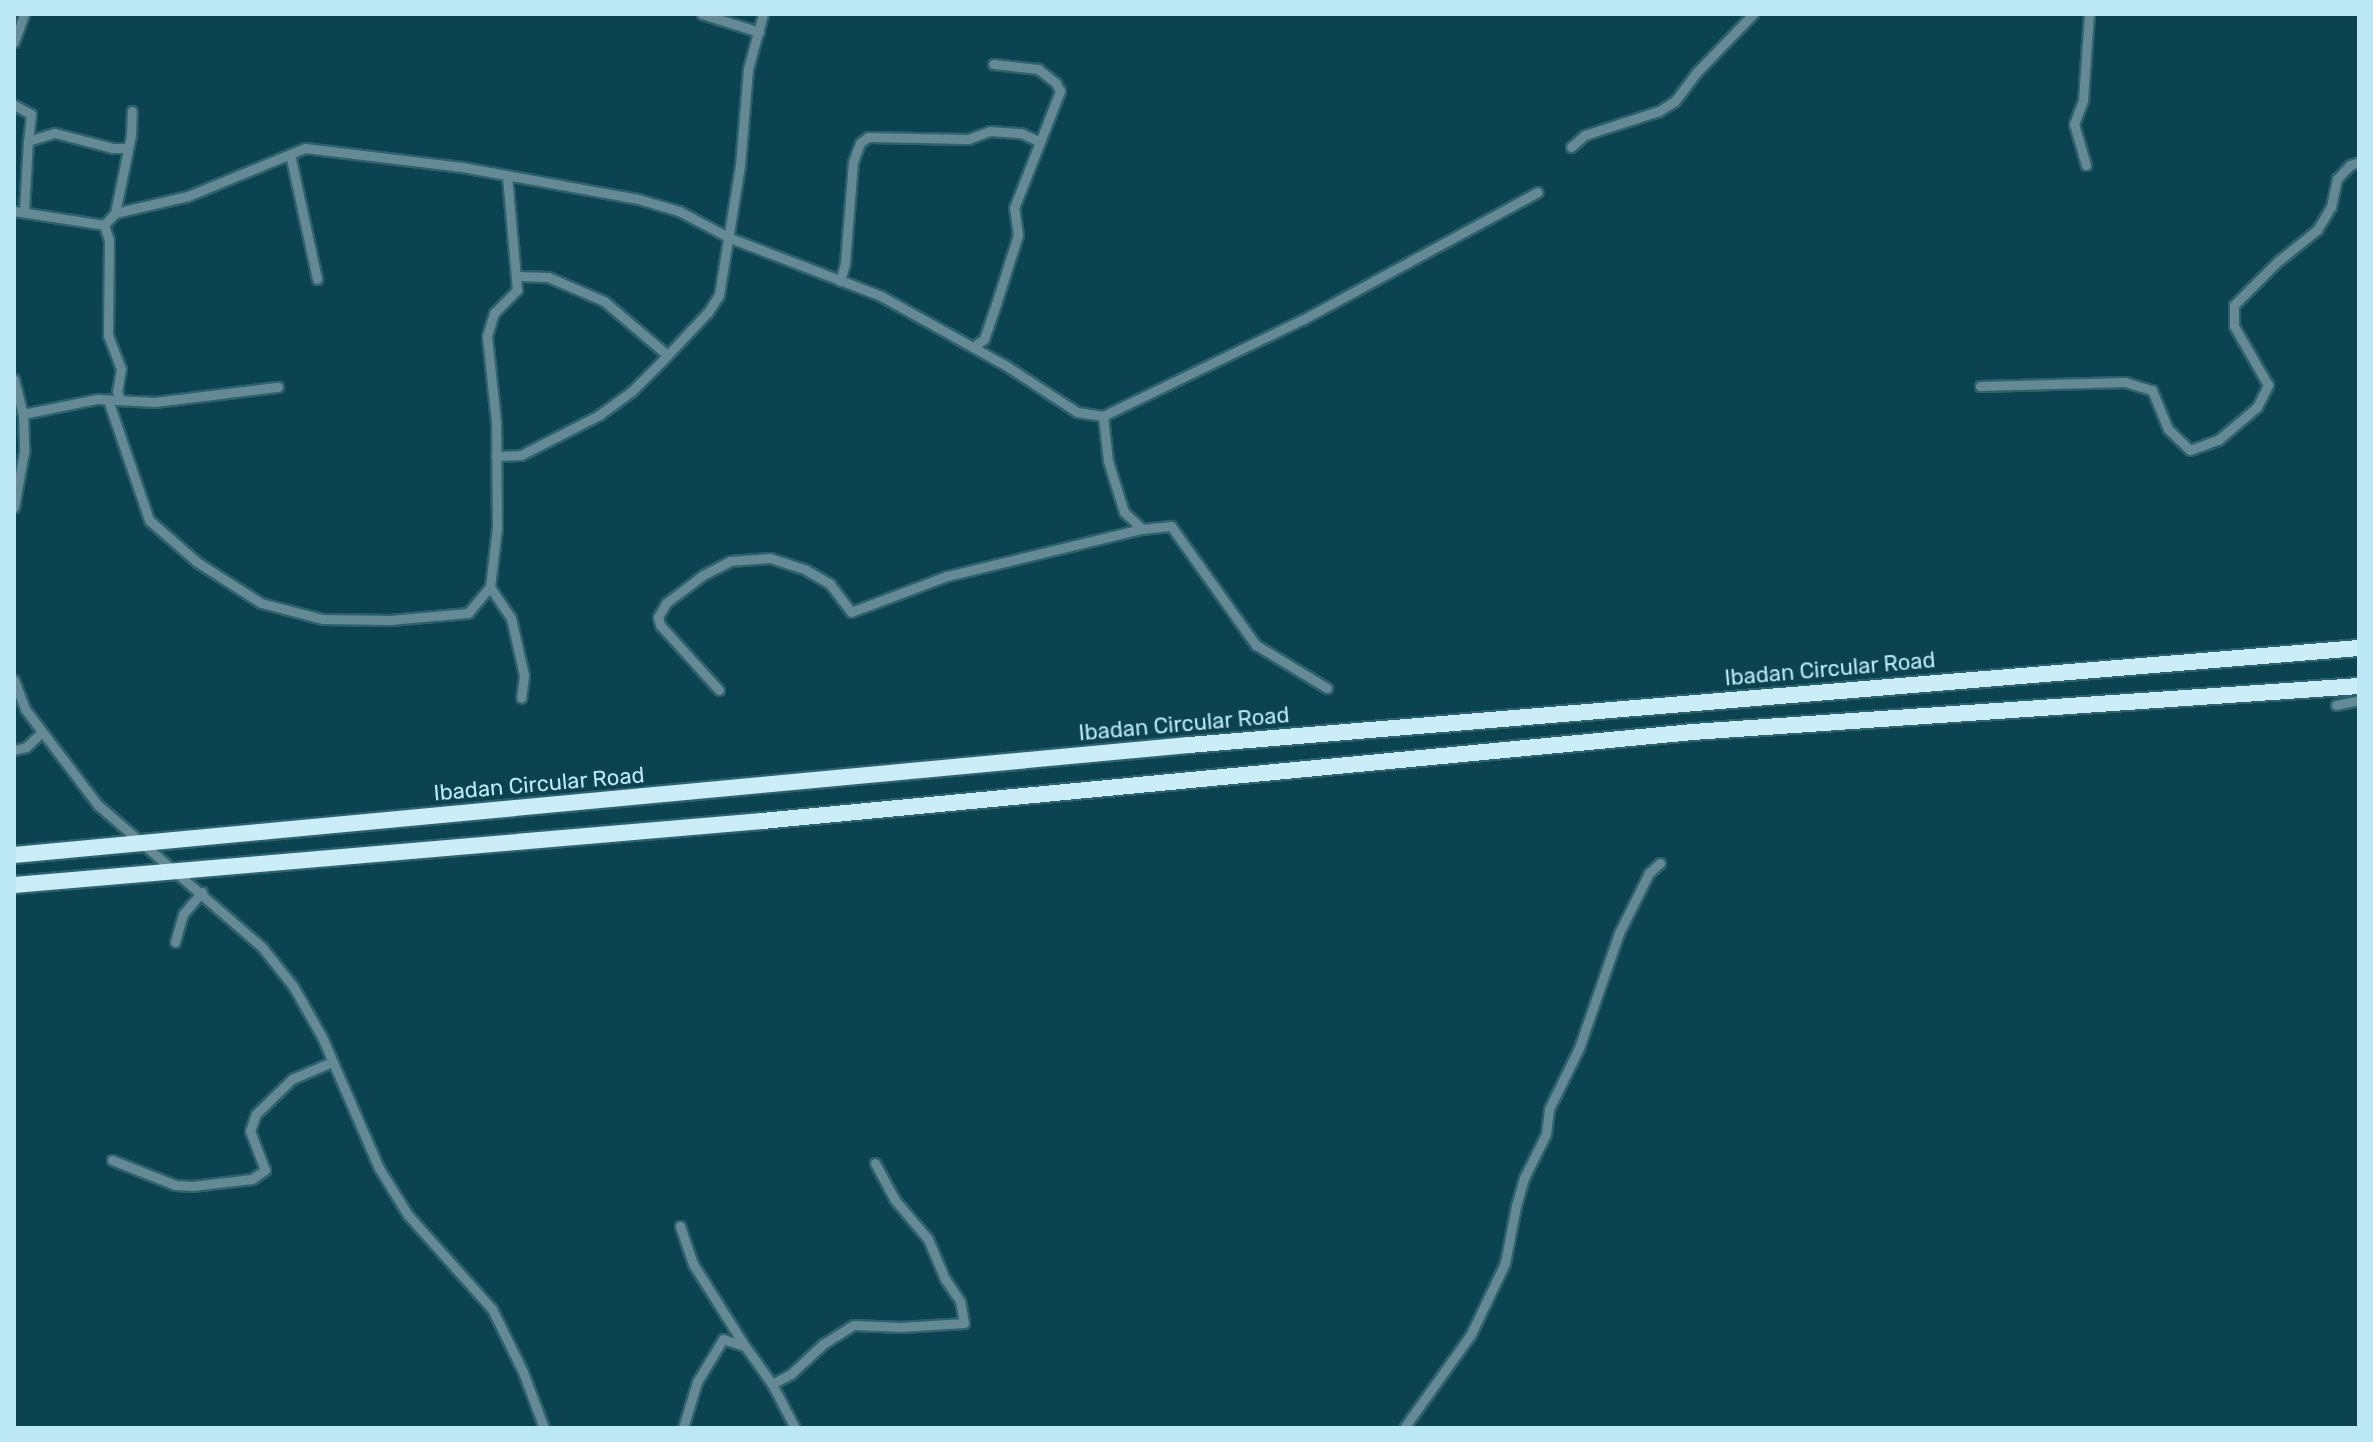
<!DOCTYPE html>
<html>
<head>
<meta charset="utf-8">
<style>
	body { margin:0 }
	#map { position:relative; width:2373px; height:1442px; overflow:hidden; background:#0c4350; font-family:Rubik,sans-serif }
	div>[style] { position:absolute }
	.roads { filter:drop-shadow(2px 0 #2c616e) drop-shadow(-2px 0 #2c616e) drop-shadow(0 2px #2c616e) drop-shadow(0 -2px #2c616e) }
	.street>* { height:9px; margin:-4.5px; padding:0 4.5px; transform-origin:4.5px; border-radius:4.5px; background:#668a95 }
	.highway>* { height:16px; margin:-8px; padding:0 8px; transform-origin:8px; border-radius:8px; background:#cbedf8 }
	span { translate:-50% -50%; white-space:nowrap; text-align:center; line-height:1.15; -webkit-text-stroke:8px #0c4350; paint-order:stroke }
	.street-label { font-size:22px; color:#bce8f5 }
	.frame { position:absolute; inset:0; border:16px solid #bce8f5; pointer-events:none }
</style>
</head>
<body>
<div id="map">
	<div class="roads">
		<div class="street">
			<i style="left:702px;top:14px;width:60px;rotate:17.5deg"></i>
			<i style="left:14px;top:42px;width:30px;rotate:-70deg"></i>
			<i style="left:14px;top:105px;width:19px;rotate:28deg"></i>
			<i style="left:31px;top:114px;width:27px;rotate:96deg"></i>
			<i style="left:28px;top:141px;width:28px;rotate:-17deg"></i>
			<i style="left:55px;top:133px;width:59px;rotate:14.7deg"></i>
			<i style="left:112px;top:148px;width:16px"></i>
			<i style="left:1571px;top:147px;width:18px;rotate:-41deg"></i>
			<i style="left:1585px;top:135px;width:78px;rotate:-18deg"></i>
			<i style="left:1659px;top:111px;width:19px;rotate:-32deg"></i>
			<i style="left:1675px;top:101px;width:35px;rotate:-53deg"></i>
			<i style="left:1696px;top:73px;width:82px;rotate:-46deg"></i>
			<i style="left:290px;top:154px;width:128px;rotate:77.8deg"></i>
			<i style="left:2086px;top:165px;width:43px;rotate:-106.3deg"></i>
			<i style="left:2074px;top:124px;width:26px;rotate:-69deg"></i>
			<i style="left:2083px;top:100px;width:86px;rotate:-86deg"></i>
			<i style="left:14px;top:211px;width:91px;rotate:8.8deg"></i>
			<i style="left:24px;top:212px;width:71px;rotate:-86.8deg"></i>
			<i style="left:115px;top:213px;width:75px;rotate:-13.1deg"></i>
			<i style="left:188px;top:196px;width:126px;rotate:-22.3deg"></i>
			<i style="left:305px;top:148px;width:158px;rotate:6.9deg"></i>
			<i style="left:462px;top:167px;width:179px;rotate:10.3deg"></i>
			<i style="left:638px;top:199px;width:43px;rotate:16.3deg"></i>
			<i style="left:679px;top:211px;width:58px;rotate:27.9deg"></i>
			<i style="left:730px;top:238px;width:162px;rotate:21deg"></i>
			<i style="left:881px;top:296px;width:142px;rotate:29.1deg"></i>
			<i style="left:1005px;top:365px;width:86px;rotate:33.1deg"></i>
			<i style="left:1077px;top:412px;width:26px;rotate:9deg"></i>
			<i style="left:1103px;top:416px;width:221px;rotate:-25.8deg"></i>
			<i style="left:1302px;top:320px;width:268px;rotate:-28.5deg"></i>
			<i style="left:104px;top:225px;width:16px;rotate:72deg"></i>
			<i style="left:109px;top:240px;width:95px;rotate:90.6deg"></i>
			<i style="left:108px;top:335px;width:36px;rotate:69deg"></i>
			<i style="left:121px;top:369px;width:22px;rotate:100deg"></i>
			<i style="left:117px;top:391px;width:9px;rotate:72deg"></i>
			<i style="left:104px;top:225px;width:16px;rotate:-47deg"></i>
			<i style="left:115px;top:213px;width:80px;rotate:-78.4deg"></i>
			<i style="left:131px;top:135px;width:24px;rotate:-88deg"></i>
			<i style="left:516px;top:276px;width:32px;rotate:2deg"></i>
			<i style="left:548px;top:277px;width:61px;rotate:23.2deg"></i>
			<i style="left:604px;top:301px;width:82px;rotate:40.5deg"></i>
			<i style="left:840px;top:281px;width:19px;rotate:-74deg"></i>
			<i style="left:845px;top:263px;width:101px;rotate:-85.5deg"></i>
			<i style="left:853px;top:162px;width:20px;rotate:-70deg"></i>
			<i style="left:860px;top:143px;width:10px;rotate:-37deg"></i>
			<i style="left:868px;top:137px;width:100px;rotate:1.1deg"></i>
			<i style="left:968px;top:139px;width:23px;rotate:-20deg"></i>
			<i style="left:990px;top:131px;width:31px;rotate:4deg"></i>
			<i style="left:1021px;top:133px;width:21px;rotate:25deg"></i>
			<i style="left:973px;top:347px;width:14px;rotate:-36deg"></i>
			<i style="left:984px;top:339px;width:37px;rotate:-71deg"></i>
			<i style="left:996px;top:304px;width:72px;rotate:-72.3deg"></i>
			<i style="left:1018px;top:235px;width:27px;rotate:-98deg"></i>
			<i style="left:1014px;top:208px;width:126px;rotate:-68.5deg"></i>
			<i style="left:1060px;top:91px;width:9px;rotate:-117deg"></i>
			<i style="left:1056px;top:83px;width:23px;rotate:-142deg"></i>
			<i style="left:1038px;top:69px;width:45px;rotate:-173.7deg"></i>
			<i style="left:14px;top:379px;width:36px;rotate:76deg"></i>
			<i style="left:23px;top:414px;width:38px;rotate:88deg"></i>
			<i style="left:24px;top:452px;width:56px;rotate:100.3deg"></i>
			<i style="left:1980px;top:386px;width:145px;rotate:-1.6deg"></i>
			<i style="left:2125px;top:382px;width:28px;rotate:17deg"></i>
			<i style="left:2152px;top:390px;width:42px;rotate:67.7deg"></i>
			<i style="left:2168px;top:429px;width:30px;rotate:44deg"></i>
			<i style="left:2190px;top:450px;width:30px;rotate:-20deg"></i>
			<i style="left:2218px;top:440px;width:51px;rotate:-40.2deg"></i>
			<i style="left:2257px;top:407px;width:25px;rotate:-63deg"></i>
			<i style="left:2268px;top:385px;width:68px;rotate:-120deg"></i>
			<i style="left:2234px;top:326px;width:21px;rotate:-90deg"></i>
			<i style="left:2234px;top:305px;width:61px;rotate:-45deg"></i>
			<i style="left:2277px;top:262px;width:51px;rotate:-38.7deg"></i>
			<i style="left:2317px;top:230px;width:27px;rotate:-59deg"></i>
			<i style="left:2331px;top:207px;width:29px;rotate:-78deg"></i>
			<i style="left:2337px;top:179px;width:19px;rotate:-47deg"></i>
			<i style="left:2350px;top:165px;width:9px;rotate:-18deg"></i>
			<i style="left:108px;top:400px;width:127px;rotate:71.1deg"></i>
			<i style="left:149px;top:520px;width:64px;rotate:41.2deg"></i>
			<i style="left:197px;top:562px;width:76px;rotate:32.6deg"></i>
			<i style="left:261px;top:603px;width:64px;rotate:14.5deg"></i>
			<i style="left:323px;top:619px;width:67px;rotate:0.9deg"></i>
			<i style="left:390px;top:620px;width:78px;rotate:-5.1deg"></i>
			<i style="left:468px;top:613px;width:34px;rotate:-50deg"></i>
			<i style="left:490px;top:587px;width:60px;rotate:-83.3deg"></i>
			<i style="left:497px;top:527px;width:105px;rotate:-90.5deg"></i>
			<i style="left:496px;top:422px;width:86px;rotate:-96deg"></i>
			<i style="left:487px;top:336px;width:24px;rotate:-73deg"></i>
			<i style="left:494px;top:313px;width:33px;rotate:-45deg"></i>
			<i style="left:517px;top:290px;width:115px;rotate:-95deg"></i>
			<i style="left:23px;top:414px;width:76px;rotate:-11.5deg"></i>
			<i style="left:97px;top:399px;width:58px;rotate:3deg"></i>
			<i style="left:155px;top:402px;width:124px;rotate:-7deg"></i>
			<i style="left:1103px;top:416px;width:45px;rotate:83.7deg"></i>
			<i style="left:1108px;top:461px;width:53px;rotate:72.6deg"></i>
			<i style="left:1124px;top:512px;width:25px;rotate:43deg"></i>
			<i style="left:1142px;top:529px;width:29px;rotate:-6deg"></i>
			<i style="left:1171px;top:526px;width:146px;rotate:54.5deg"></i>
			<i style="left:1256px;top:645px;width:83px;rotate:31.2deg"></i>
			<i style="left:496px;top:456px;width:25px;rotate:-2deg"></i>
			<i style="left:521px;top:455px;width:88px;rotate:-27.1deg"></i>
			<i style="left:599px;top:415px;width:41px;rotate:-36deg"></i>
			<i style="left:632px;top:391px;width:42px;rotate:-45deg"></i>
			<i style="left:662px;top:361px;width:67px;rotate:-46.8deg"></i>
			<i style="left:708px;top:312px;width:20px;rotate:-57deg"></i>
			<i style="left:719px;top:295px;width:131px;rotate:-80.8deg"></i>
			<i style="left:740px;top:166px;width:97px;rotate:-85.3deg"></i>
			<i style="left:748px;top:69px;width:57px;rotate:-74.7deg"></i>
			<i style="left:490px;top:587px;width:37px;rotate:56deg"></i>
			<i style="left:511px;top:618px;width:58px;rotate:77.2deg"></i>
			<i style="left:524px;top:675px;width:23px;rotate:97deg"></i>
			<i style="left:14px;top:680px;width:31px;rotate:69deg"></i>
			<i style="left:25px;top:709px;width:121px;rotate:52.8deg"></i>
			<i style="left:98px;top:805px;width:217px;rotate:40.9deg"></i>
			<i style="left:262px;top:947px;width:50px;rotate:51.5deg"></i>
			<i style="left:293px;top:986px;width:59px;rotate:60.4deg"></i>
			<i style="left:322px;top:1037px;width:143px;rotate:66.5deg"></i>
			<i style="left:379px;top:1168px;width:55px;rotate:58.3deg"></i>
			<i style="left:408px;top:1215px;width:126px;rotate:48.2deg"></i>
			<i style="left:492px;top:1309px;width:70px;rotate:63.8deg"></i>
			<i style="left:523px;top:1372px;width:60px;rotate:69.4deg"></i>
			<i style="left:719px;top:690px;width:88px;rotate:-132.2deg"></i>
			<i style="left:660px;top:625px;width:8px;rotate:-104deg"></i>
			<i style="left:658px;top:617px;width:16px;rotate:-60deg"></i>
			<i style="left:666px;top:603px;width:46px;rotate:-37.1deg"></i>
			<i style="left:703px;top:575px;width:30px;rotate:-27deg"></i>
			<i style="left:730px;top:561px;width:40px;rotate:-4.3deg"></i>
			<i style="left:770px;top:558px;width:38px;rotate:18deg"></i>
			<i style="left:806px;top:570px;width:28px;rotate:30deg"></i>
			<i style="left:830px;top:584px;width:35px;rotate:53deg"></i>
			<i style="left:851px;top:612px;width:103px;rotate:-20.6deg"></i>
			<i style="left:947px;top:576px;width:201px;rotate:-13.6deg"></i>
			<i style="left:2336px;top:705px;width:24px;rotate:-12deg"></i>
			<i style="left:14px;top:750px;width:12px;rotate:-14deg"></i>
			<i style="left:26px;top:747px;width:22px;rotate:-43deg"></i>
			<i style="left:175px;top:942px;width:29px;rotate:-74deg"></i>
			<i style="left:183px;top:914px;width:29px;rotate:-49deg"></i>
			<i style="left:112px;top:1160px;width:68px;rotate:21.6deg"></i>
			<i style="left:175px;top:1185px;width:17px;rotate:3deg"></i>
			<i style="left:192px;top:1186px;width:60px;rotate:-6.7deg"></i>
			<i style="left:252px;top:1179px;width:16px;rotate:-35deg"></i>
			<i style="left:265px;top:1170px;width:42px;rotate:-111deg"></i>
			<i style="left:250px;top:1131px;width:18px;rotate:-71deg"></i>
			<i style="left:256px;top:1114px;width:50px;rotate:-44.2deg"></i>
			<i style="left:292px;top:1079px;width:43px;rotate:-23deg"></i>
			<i style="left:680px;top:1226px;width:40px;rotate:71.1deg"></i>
			<i style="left:693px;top:1264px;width:93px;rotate:57.7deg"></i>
			<i style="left:772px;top:1384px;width:21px;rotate:-28deg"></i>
			<i style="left:791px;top:1374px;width:44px;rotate:-43.2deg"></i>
			<i style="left:823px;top:1344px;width:36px;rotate:-32deg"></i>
			<i style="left:854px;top:1325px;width:47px;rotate:2.4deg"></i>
			<i style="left:901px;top:1327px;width:63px;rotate:-3.6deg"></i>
			<i style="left:964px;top:1323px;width:22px;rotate:-100deg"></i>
			<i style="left:960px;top:1301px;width:27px;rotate:-124deg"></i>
			<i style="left:945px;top:1279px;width:43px;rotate:-113deg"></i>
			<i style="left:928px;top:1239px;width:51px;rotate:-130.2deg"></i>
			<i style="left:895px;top:1200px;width:42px;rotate:-118.4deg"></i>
			<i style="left:683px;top:1428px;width:48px;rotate:-73.1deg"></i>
			<i style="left:697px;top:1382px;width:50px;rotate:-58.8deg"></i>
			<i style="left:723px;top:1339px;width:23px;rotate:18deg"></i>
			<i style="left:745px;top:1346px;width:47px;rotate:54.6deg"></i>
			<i style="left:772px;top:1384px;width:50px;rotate:62.4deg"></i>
			<i style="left:1404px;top:1428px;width:115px;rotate:-54.5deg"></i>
			<i style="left:1471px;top:1334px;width:79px;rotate:-64.4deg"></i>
			<i style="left:1505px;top:1263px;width:58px;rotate:-79.1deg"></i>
			<i style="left:1516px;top:1206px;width:29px;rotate:-74deg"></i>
			<i style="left:1524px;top:1178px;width:49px;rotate:-63.4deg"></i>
			<i style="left:1546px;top:1134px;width:25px;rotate:-83deg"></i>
			<i style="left:1549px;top:1109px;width:68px;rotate:-63.8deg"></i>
			<i style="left:1579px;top:1048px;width:122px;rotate:-70.8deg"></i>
			<i style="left:1619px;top:933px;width:67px;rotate:-63.4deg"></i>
			<i style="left:1649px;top:873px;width:15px;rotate:-42deg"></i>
		</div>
		<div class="highway">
			<i style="left:14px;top:855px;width:1180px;rotate:-5.35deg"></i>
			<i style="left:1189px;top:745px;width:1174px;rotate:-4.74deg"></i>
			<i style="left:14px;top:885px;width:751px;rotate:-4.89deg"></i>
			<i style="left:762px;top:821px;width:935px;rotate:-5.46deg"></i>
			<i style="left:1693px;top:732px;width:668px;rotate:-3.95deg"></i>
		</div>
	</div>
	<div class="street-label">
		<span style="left:1830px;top:669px;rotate:-5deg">Ibadan Circular Road</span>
		<span style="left:1184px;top:724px;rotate:-5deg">Ibadan Circular Road</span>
		<span style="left:539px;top:784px;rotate:-5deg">Ibadan Circular Road</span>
	</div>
	<div class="frame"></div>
</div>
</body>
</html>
